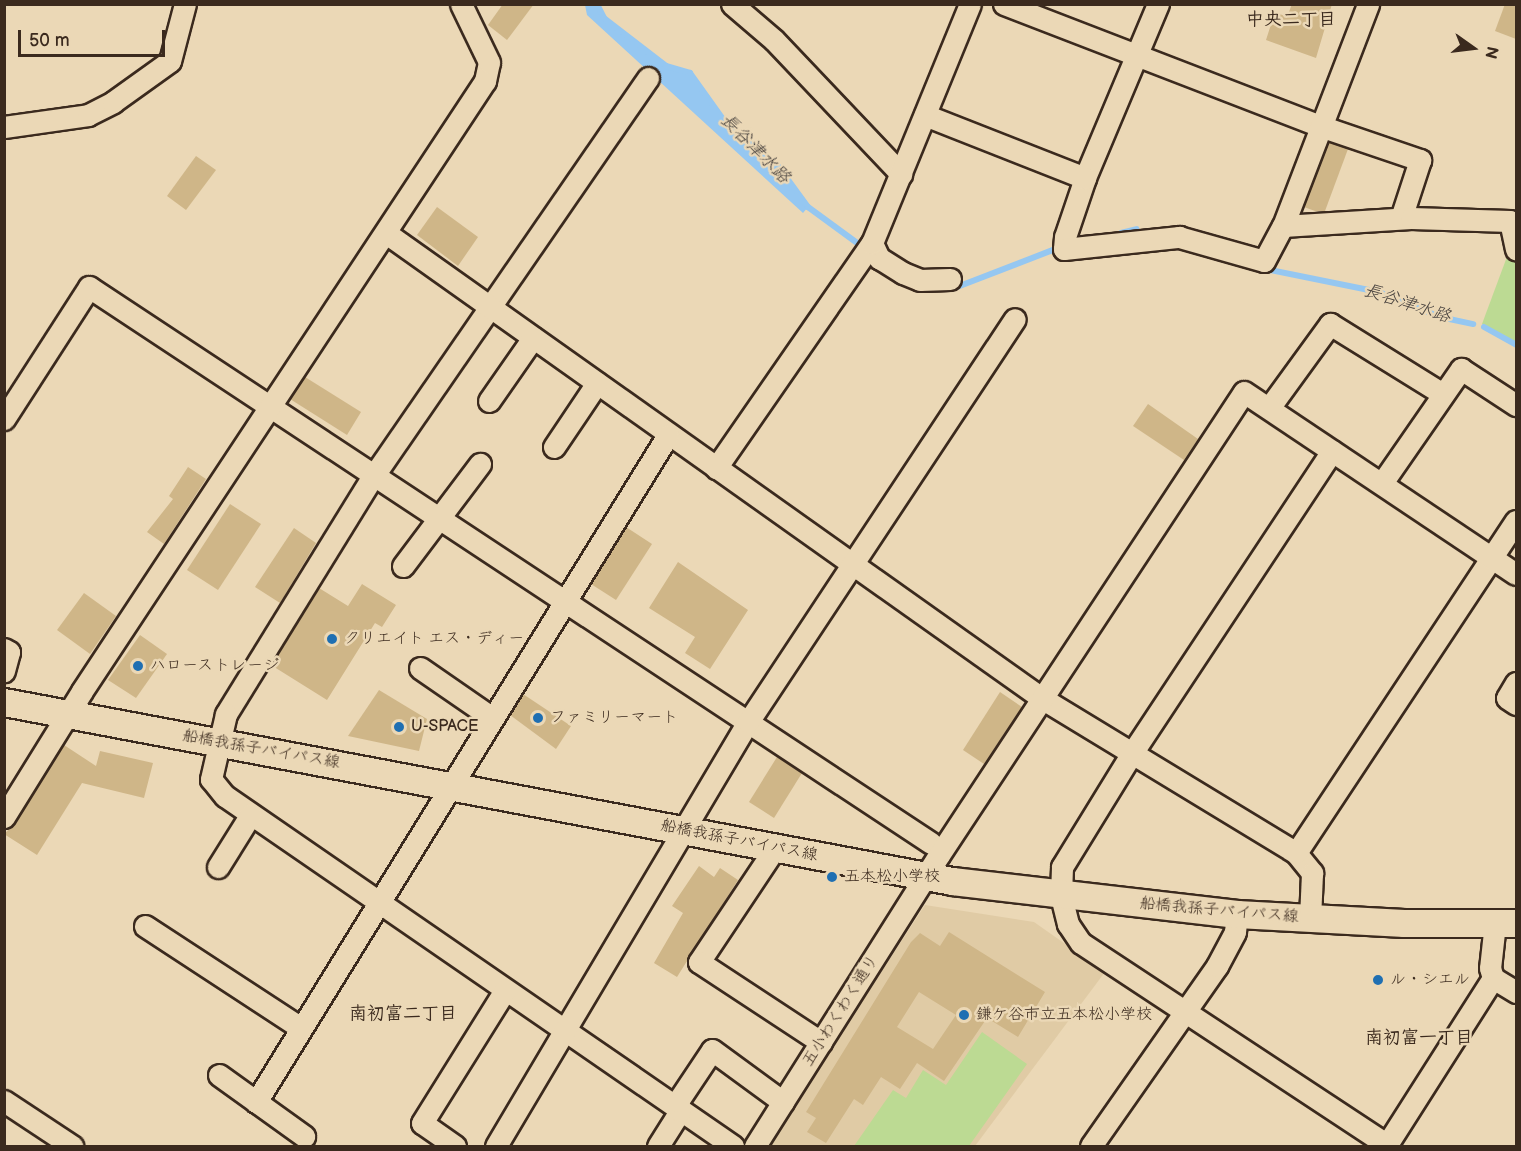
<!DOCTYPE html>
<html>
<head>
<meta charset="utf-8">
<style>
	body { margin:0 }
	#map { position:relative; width:1521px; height:1151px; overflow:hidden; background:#ebd8b6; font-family:"Balsamiq Sans","Klee One",sans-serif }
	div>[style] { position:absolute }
	.built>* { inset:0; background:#e0cba5 }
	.green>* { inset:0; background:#bcda93 }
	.water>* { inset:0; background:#95c7f1 }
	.stream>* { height:6px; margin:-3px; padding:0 3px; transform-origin:3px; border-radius:3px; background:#95c7f1 }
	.building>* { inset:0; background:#cfb688 }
	.roads { filter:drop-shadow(2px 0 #3b2a1e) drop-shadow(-2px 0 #3b2a1e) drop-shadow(0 2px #3b2a1e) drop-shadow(0 -2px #3b2a1e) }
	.minor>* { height:21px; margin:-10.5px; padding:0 10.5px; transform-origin:10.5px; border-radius:10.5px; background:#ebd8b6 }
	.tertiary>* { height:27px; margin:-13.5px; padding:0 13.5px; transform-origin:13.5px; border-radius:13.5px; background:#ebd8b6 }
	.dots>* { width:16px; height:16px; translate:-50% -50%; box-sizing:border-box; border:3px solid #ebd8b6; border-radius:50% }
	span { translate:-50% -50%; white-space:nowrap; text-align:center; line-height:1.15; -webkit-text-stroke:5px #ebd8b6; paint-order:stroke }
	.poi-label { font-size:16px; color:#3b2a1e }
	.left { translate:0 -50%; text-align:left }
	.street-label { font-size:16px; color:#3b2a1e }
	.neighbourhood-label { font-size:18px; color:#3b2a1e; font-weight:700 }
	.water-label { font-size:18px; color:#48423e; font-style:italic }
	.frame { position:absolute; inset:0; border:6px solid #3b2a1e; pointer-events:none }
	.north { position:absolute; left:1443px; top:18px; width:60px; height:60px; -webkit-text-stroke:4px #ebd8b6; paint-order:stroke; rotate:104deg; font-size:16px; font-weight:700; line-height:24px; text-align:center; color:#3b2a1e }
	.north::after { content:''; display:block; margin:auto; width:21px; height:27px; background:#3b2a1e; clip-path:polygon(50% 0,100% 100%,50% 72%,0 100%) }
	.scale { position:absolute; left:18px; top:30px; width:147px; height:27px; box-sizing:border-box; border:3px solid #3b2a1e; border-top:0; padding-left:8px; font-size:18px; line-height:21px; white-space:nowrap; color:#3b2a1e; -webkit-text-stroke:4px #ebd8b6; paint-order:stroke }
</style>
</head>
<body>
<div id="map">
	<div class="built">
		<i style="clip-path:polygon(925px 905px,1034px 922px,1105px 972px,975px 1146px,768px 1146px)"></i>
	</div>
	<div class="green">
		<i style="clip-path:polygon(1508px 254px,1516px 259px,1516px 342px,1482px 324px)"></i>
		<i style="clip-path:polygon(982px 1032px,1027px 1064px,969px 1146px,854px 1146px,893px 1090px,906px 1098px,923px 1070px,946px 1085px)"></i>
	</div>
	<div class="water">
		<i style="clip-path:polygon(585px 5px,597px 5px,604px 18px,666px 66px,690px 73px,725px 122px,778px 166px,808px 207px,803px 213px,587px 15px)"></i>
	</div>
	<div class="stream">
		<i style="left:597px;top:4px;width:16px;rotate:63deg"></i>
		<i style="left:604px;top:18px;width:78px;rotate:37.7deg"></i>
		<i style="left:666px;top:66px;width:25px;rotate:16deg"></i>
		<i style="left:690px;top:73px;width:60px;rotate:54.5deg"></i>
		<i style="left:725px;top:122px;width:69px;rotate:39.7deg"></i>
		<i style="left:778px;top:166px;width:51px;rotate:53.8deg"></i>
		<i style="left:808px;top:207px;width:69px;rotate:36.2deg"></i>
		<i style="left:1121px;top:233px;width:16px;rotate:-14deg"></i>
		<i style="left:1270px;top:270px;width:111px;rotate:11.4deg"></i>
		<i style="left:1379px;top:292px;width:66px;rotate:22.3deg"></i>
		<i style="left:1440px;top:317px;width:34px;rotate:12deg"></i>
		<i style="left:957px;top:287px;width:103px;rotate:-21.1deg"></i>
		<i style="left:1484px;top:327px;width:37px;rotate:29deg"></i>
	</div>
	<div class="building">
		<i style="clip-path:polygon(503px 4px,534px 4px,507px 40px,488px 25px)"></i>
		<i style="clip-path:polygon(1292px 4px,1332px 4px,1316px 58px,1266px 40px,1275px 12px,1287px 17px)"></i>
		<i style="clip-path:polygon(1505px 4px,1516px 4px,1516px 39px,1495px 31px)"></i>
		<i style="clip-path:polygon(1329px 142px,1348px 149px,1325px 211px,1315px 211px,1304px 207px)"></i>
		<i style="clip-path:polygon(196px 156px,216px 170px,186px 210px,167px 196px)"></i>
		<i style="clip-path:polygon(437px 207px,478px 237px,458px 266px,417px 235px)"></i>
		<i style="clip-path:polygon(305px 377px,361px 412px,347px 435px,290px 399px)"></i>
		<i style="clip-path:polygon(1148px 404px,1198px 439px,1184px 460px,1133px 426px)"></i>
		<i style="clip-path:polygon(188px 467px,206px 479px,164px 544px,147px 532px,173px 499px,169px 496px)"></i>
		<i style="clip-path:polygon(230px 504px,261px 524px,218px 590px,187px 570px)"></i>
		<i style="clip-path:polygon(626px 527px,652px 544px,616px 600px,591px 584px)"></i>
		<i style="clip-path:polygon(294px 528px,316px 543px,280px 603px,255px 587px)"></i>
		<i style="clip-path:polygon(678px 562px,748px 610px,710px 669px,685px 653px,695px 637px,649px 608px)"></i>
		<i style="clip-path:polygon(362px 584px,396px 605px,382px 627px,375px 623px,327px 700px,271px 665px,319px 588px,348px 606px)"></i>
		<i style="clip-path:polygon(84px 593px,116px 616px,90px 654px,57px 630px)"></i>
		<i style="clip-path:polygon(140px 635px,167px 654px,136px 698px,108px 680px)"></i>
		<i style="clip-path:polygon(379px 690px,427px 719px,419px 751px,348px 736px)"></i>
		<i style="clip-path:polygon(1000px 692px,1022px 707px,984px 764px,963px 750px)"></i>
		<i style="clip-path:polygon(523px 694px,571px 726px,556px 749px,510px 715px)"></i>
		<i style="clip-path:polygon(64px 745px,96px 766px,100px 751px,153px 763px,144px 798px,82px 783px,37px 855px,4px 834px,15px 824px)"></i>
		<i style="clip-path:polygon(777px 757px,802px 773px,774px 818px,749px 802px)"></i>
		<i style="clip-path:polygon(699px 866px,714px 877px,720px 868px,738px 880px,677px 977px,654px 963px,683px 913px,672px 906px)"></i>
		<i style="clip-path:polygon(evenodd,949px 932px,1045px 992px,1018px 1037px,987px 1018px,944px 1081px,917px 1063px,900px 1089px,881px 1077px,863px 1105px,854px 1099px,826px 1143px,807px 1132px,816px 1118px,806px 1112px,911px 942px,920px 933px,940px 946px,949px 932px,919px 992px,956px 1015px,933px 1049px,897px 1027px,919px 992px)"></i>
	</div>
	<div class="roads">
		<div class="minor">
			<i style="left:732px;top:4px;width:55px;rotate:40.6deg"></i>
			<i style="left:774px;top:40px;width:185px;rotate:46.5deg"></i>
			<i style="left:1004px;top:4px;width:339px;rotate:21.1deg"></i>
			<i style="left:1320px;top:126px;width:106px;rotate:18.8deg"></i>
			<i style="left:1420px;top:160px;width:61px;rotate:108.1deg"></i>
			<i style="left:1158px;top:4px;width:189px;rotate:112.8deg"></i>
			<i style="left:1085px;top:178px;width:62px;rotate:108.7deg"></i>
			<i style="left:1065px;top:237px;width:12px;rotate:95deg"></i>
			<i style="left:1064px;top:249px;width:116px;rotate:-6deg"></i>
			<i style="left:1179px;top:237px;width:88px;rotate:15.8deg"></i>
			<i style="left:1264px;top:261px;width:40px;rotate:-62deg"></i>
			<i style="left:1283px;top:226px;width:238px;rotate:-69deg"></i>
			<i style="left:648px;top:78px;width:484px;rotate:124.6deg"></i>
			<i style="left:373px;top:476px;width:280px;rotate:121.7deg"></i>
			<i style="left:226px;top:714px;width:67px;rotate:103deg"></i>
			<i style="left:211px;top:779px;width:22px;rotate:51deg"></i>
			<i style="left:225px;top:796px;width:617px;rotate:34.57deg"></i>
			<i style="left:925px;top:115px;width:172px;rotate:21.5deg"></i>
			<i style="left:4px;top:127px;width:85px;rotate:-8.1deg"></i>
			<i style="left:88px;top:115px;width:28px;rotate:-27deg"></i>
			<i style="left:113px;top:102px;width:70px;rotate:-35.7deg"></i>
			<i style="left:170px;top:61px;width:59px;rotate:-75.3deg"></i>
			<i style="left:1283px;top:226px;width:128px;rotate:-3.6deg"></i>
			<i style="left:1411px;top:218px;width:99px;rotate:1.7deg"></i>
			<i style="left:1510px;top:221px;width:29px;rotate:78deg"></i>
			<i style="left:386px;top:233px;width:805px;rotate:35.35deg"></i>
			<i style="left:1043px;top:699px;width:296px;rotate:31.3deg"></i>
			<i style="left:1296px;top:853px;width:26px;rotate:51deg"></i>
			<i style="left:1312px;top:873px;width:46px;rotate:92.5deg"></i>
			<i style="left:872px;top:243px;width:17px;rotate:65deg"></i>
			<i style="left:879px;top:258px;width:28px;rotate:32deg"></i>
			<i style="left:903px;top:273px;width:18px;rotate:22deg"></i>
			<i style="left:920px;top:280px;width:30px;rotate:-2deg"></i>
			<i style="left:489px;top:401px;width:77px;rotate:-55.1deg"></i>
			<i style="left:1269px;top:408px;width:104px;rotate:-54deg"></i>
			<i style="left:1330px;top:324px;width:133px;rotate:31.8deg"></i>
			<i style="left:4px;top:419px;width:157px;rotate:-57.2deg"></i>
			<i style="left:89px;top:287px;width:1009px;rotate:33.44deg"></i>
			<i style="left:554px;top:447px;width:77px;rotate:-56.1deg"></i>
			<i style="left:1332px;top:451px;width:362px;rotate:123.5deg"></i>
			<i style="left:1132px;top:753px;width:134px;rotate:121.6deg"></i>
			<i style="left:1062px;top:867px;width:29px;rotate:92deg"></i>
			<i style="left:1061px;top:896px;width:29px;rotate:76deg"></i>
			<i style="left:1068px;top:924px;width:23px;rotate:56deg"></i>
			<i style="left:1081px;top:943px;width:369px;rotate:33.4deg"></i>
			<i style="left:716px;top:468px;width:274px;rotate:-55.3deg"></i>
			<i style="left:872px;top:243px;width:258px;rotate:-67.7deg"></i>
			<i style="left:1382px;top:483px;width:139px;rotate:-55.3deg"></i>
			<i style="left:1461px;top:369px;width:66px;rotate:33.2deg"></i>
			<i style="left:403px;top:566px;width:128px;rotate:-53deg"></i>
			<i style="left:4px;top:649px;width:6px;rotate:31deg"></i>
			<i style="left:9px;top:652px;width:20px;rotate:105deg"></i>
			<i style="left:420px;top:668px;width:86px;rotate:34.6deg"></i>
			<i style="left:1516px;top:683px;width:17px;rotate:121deg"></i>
			<i style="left:1507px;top:698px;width:11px;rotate:34deg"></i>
			<i style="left:4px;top:817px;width:148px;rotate:-58.2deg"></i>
			<i style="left:82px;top:691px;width:731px;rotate:-56.55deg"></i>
			<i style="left:485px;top:81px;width:19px;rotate:-78deg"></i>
			<i style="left:489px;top:62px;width:64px;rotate:-115.8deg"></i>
			<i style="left:775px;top:848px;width:137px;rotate:123.7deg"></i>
			<i style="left:699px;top:962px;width:146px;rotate:33.3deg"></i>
			<i style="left:1296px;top:853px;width:398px;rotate:-56.5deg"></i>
			<i style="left:218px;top:867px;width:62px;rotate:-58.1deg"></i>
			<i style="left:1495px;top:923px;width:45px;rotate:96.3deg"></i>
			<i style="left:1490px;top:968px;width:10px;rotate:73deg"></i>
			<i style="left:1493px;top:978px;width:27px;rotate:31deg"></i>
			<i style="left:145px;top:926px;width:186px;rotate:33.2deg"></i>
			<i style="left:219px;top:1075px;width:105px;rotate:35.7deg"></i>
			<i style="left:4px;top:1101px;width:82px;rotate:33.5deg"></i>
			<i style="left:256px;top:1102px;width:784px;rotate:-58.3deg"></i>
			<i style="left:455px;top:1146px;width:40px;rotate:-145.1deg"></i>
			<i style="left:422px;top:1123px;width:157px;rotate:-58deg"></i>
			<i style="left:496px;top:1146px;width:493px;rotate:-59.3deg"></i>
			<i style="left:748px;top:722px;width:483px;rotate:-56.5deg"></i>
			<i style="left:658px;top:1146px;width:41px;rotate:-57.8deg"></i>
			<i style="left:680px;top:1111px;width:10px;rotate:-101deg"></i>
			<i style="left:678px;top:1101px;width:61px;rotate:-56.3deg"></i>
			<i style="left:712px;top:1050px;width:88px;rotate:36.2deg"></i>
			<i style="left:755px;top:1146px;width:344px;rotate:-57.7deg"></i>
			<i style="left:939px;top:855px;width:554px;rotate:-56.63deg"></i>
			<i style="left:1244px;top:392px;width:327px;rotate:33.8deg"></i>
			<i style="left:1091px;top:1146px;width:220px;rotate:-55deg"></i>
			<i style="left:1217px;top:966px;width:38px;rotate:-62deg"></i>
			<i style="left:1235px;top:932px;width:18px;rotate:-84deg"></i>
			<i style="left:1386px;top:1146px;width:199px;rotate:-57.5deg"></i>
		</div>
		<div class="tertiary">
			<i style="left:4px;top:702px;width:965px;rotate:10.69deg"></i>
			<i style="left:952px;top:881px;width:287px;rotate:6.6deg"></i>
			<i style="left:1237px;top:914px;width:167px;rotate:3.1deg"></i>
			<i style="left:1404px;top:923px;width:112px"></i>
		</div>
	</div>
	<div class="dots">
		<i style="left:332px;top:639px;background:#1f6fb2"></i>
		<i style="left:138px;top:666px;background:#1f6fb2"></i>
		<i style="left:538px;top:718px;background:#1f6fb2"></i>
		<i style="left:399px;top:727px;background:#1f6fb2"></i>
		<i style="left:832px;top:877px;background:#1f6fb2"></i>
		<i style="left:1378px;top:980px;background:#1f6fb2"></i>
		<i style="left:964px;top:1015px;background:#1f6fb2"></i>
	</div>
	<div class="poi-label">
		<span class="left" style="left:344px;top:639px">クリエイト エス・ディー</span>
		<span class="left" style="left:150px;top:666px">ハローストレージ</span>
		<span class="left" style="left:550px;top:718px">ファミリーマート</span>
		<span class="left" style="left:411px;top:727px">U-SPACE</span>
		<span class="left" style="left:844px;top:877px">五本松小学校</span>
		<span class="left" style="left:1390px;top:980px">ル・シエル</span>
		<span class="left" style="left:976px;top:1015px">鎌ケ谷市立五本松小学校</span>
	</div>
	<div class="street-label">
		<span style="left:261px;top:750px;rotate:10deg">船橋我孫子バイパス線</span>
		<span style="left:739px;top:841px;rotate:11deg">船橋我孫子バイパス線</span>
		<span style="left:1219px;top:911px;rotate:5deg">船橋我孫子バイパス線</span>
		<span style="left:841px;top:1011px;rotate:-58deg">五小わくわく通り</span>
	</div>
	<div class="neighbourhood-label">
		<span style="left:1291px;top:20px">中央二丁目</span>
		<span style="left:403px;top:1014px">南初富二丁目</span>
		<span style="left:1419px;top:1038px">南初富一丁目</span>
	</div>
	<div class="water-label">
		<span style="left:755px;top:149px;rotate:45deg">長谷津水路</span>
		<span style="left:1407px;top:304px;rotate:18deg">長谷津水路</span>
	</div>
	<div class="frame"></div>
	<div class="north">N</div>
	<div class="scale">50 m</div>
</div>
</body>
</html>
